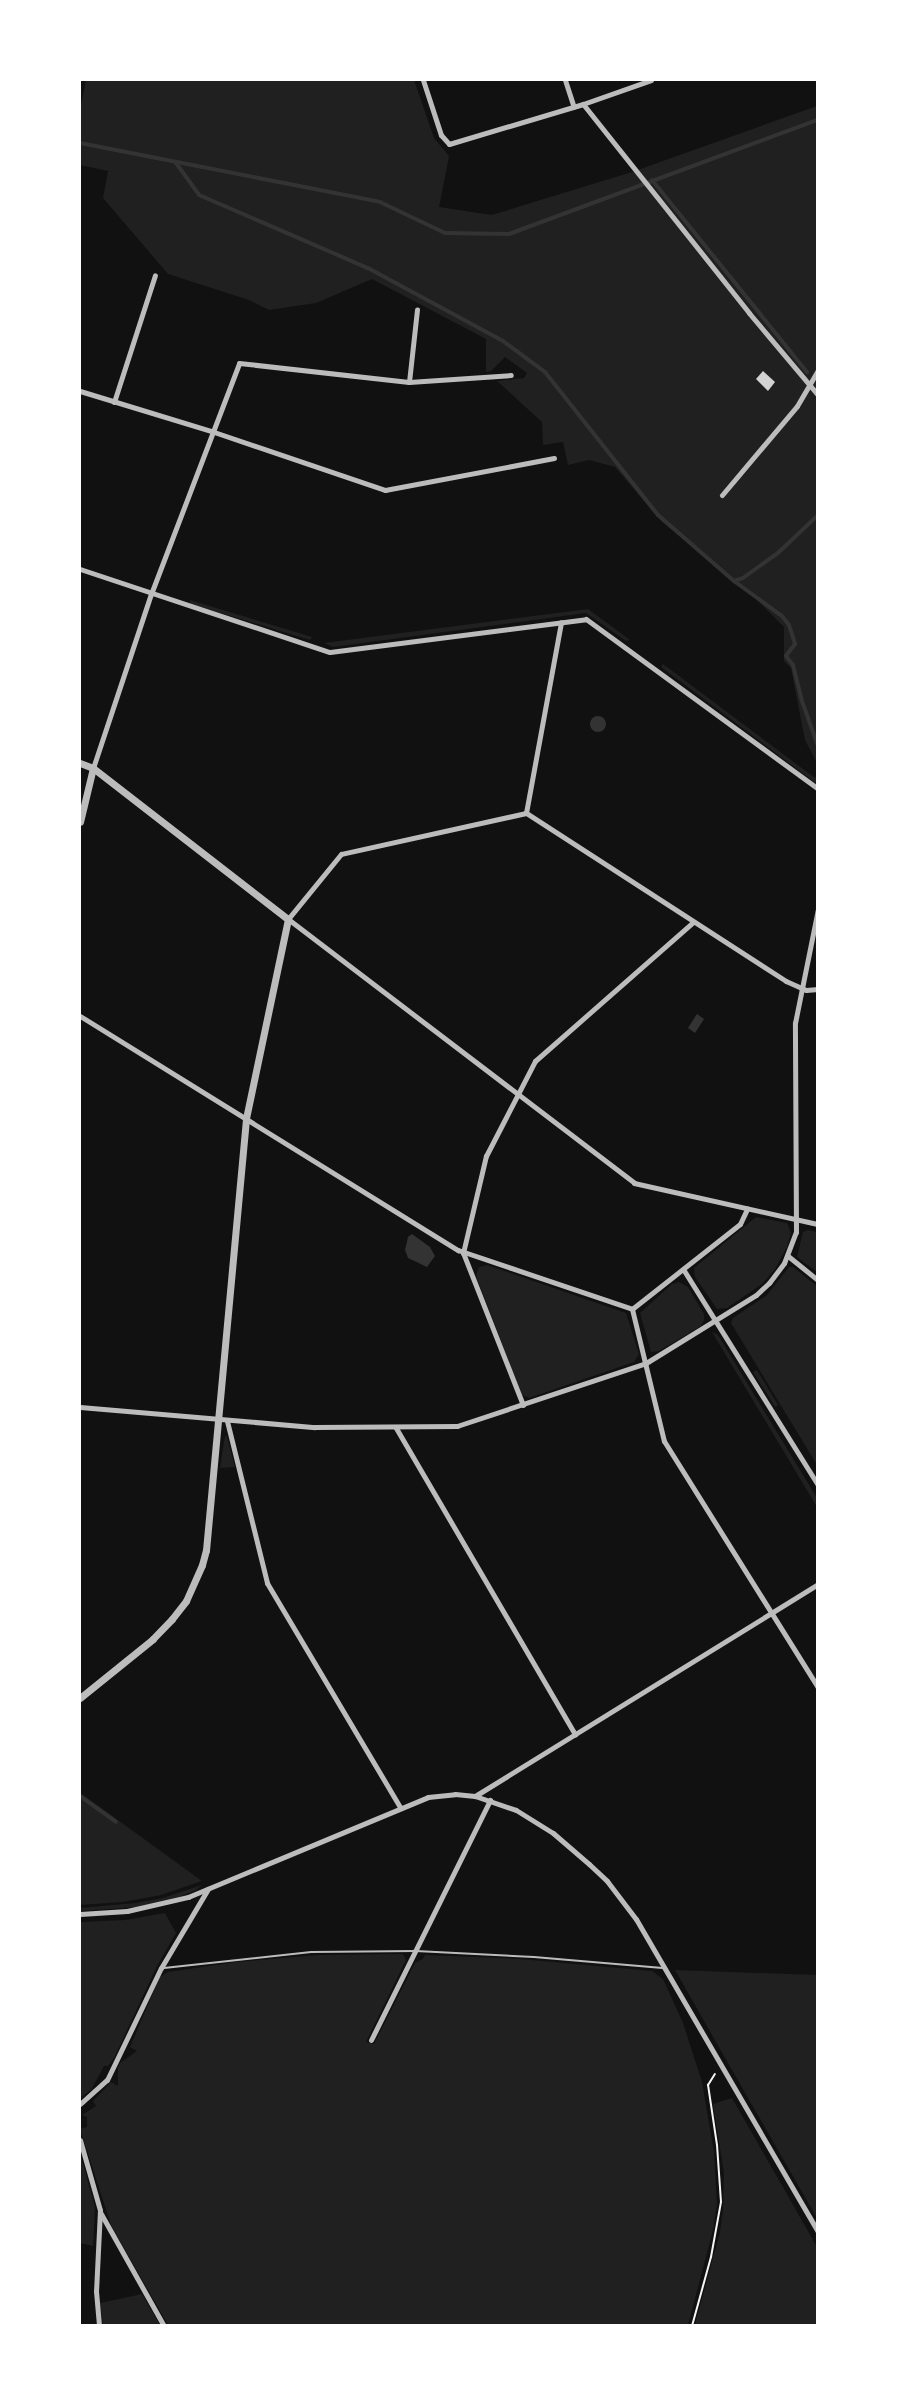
<!DOCTYPE html>
<html>
<head>
<meta charset="utf-8">
<style>
	body { margin:0 }
	#map { position:relative; width:897px; height:2405px; overflow:hidden; background:#111; font-family:"Crimson Pro",serif }
	div>[style] { position:absolute }
	.green>* { inset:0; background:#202020 }
	.water>* { inset:0; background:#333 }
	.round { border-radius:50% }
	.stream>* { height:4px; margin:-2px; padding:0 2px; transform-origin:2px; border-radius:2px; background:#333 }
	.building>* { inset:0; background:#d3d3d3 }
	.path>* { height:2px; margin:-1px; padding:0 1px; transform-origin:1px; border-radius:1px; background:#f5f5f5 }
	.service>* { height:2px; margin:-1px; padding:0 1px; transform-origin:1px; border-radius:1px; background:#bcbcbc }
	.minor>* { height:5px; margin:-2.5px; padding:0 2.5px; transform-origin:2.5px; border-radius:2.5px; background:#bcbcbc }
	.tertiary>* { height:7px; margin:-3.5px; padding:0 3.5px; transform-origin:3.5px; border-radius:3.5px; background:#bcbcbc }
	span { translate:-50% -50%; white-space:nowrap; text-align:center; line-height:1.15; -webkit-text-stroke:4.5px #fff; paint-order:stroke }
	.frame { position:absolute; inset:0; border:81px solid #fff; pointer-events:none }
</style>
</head>
<body>
<div id="map">
	<div class="green">
		<i style="clip-path:polygon(86px 80px,414px 80px,434px 138px,449px 156px,439px 207px,492px 215px,632px 172px,817px 106px,817px 763px,805px 740px,791px 668px,784px 661px,784px 627px,745px 588px,662px 522px,615px 467px,589px 460px,568px 465px,563px 442px,543px 445px,542px 422px,497px 381px,524px 378px,527px 373px,505px 357px,491px 371px,486px 372px,486px 339px,372px 279px,316px 303px,269px 310px,249px 300px,168px 274px,103px 198px,108px 171px,80px 165px,80px 110px)"></i>
		<i style="clip-path:polygon(190px 600px,312px 637px,310px 640px,191px 604px)"></i>
		<i style="clip-path:polygon(588px 609px,630px 640px,626px 641px,586px 613px,333px 647px,324px 643px)"></i>
		<i style="clip-path:polygon(663px 664px,815px 778px,817px 774px,817px 784px,661px 667px)"></i>
		<i style="clip-path:polygon(756px 1217px,787px 1223px,791px 1233px,787px 1247px,775px 1269px,762px 1284px,727px 1308px,717px 1309px,695px 1277px,694px 1268px)"></i>
		<i style="clip-path:polygon(808px 1230px,817px 1232px,817px 1272px,797px 1257px,803px 1232px)"></i>
		<i style="clip-path:polygon(487px 1265px,626px 1313px,639px 1354px,634px 1362px,529px 1398px,522px 1395px,476px 1276px,479px 1267px)"></i>
		<i style="clip-path:polygon(789px 1267px,793px 1267px,817px 1286px,817px 1465px,731px 1323px,733px 1318px,767px 1295px)"></i>
		<i style="clip-path:polygon(679px 1282px,688px 1287px,704px 1314px,704px 1320px,701px 1326px,659px 1351px,651px 1352px,640px 1313px,672px 1284px)"></i>
		<i style="clip-path:polygon(712px 1332px,718px 1335px,817px 1498px,817px 1507px)"></i>
		<i style="clip-path:polygon(757px 1370px,778px 1405px,775px 1407px,753px 1372px)"></i>
		<i style="clip-path:polygon(225px 1436px,227px 1437px,235px 1467px,220px 1468px)"></i>
		<i style="clip-path:polygon(80px 1793px,82px 1794px,202px 1881px,161px 1895px,123px 1902px,80px 1905px)"></i>
		<i style="clip-path:polygon(202px 1885px,196px 1890px,179px 1897px,136px 1907px,80px 1911px,80px 1908px,136px 1903px,163px 1898px)"></i>
		<i style="clip-path:polygon(165px 1913px,176px 1933px,157px 1966px,114px 2058px,108px 2066px,104px 2066px,91px 2090px,80px 2098px,80px 1922px,125px 1920px)"></i>
		<i style="clip-path:polygon(403px 1954px,406px 1960px,366px 2042px,374px 2044px,415px 1963px,423px 1959px,425px 1955px,520px 1959px,652px 1971px,663px 1979px,683px 2023px,702px 2082px,714px 2152px,717px 2204px,713px 2230px,688px 2325px,168px 2325px,111px 2225px,80px 2129px,87px 2127px,87px 2117px,82px 2115px,96px 2106px,93px 2101px,111px 2082px,118px 2086px,118px 2068px,120px 2063px,137px 2051px,130px 2047px,160px 1977px,168px 1972px,237px 1962px,319px 1955px)"></i>
		<i style="clip-path:polygon(675px 1970px,817px 1975px,817px 2218px,728px 2063px)"></i>
		<i style="clip-path:polygon(732px 2098px,817px 2247px,817px 2325px,695px 2325px,720px 2232px,723px 2210px,724px 2173px,713px 2104px)"></i>
		<i style="clip-path:polygon(80px 2153px,95px 2207px,93px 2246px,80px 2243px)"></i>
		<i style="clip-path:polygon(142px 2294px,160px 2325px,103px 2325px,100px 2303px)"></i>
	</div>
	<div class="water">
		<i class="round" style="left:590px;top:716px;width:16px;height:16px"></i>
		<i style="clip-path:polygon(697px 1014px,704px 1019px,695px 1033px,688px 1028px)"></i>
		<i style="clip-path:polygon(412px 1234px,430px 1247px,435px 1256px,427px 1267px,408px 1258px,405px 1250px,408px 1237px)"></i>
	</div>
	<div class="stream">
		<i style="left:80px;top:143px;width:306px;rotate:11.1deg"></i>
		<i style="left:380px;top:202px;width:72px;rotate:25.5deg"></i>
		<i style="left:445px;top:233px;width:64px;rotate:0.9deg"></i>
		<i style="left:509px;top:234px;width:329px;rotate:-20.3deg"></i>
		<i style="left:176px;top:163px;width:39px;rotate:54deg"></i>
		<i style="left:199px;top:195px;width:184px;rotate:23.4deg"></i>
		<i style="left:368px;top:268px;width:153px;rotate:28.4deg"></i>
		<i style="left:503px;top:341px;width:52px;rotate:36.4deg"></i>
		<i style="left:545px;top:372px;width:182px;rotate:51.7deg"></i>
		<i style="left:658px;top:515px;width:101px;rotate:41deg"></i>
		<i style="left:734px;top:581px;width:59px;rotate:36.1deg"></i>
		<i style="left:782px;top:616px;width:11px;rotate:52deg"></i>
		<i style="left:789px;top:625px;width:20px;rotate:72deg"></i>
		<i style="left:795px;top:644px;width:15px;rotate:127deg"></i>
		<i style="left:786px;top:656px;width:11px;rotate:52deg"></i>
		<i style="left:793px;top:665px;width:37px;rotate:76deg"></i>
		<i style="left:802px;top:701px;width:48px;rotate:70.4deg"></i>
		<i style="left:652px;top:180px;width:247px;rotate:51.1deg"></i>
		<i style="left:734px;top:581px;width:9px;rotate:-18deg"></i>
		<i style="left:743px;top:578px;width:44px;rotate:-35.8deg"></i>
		<i style="left:779px;top:552px;width:54px;rotate:-43.5deg"></i>
		<i style="left:80px;top:1796px;width:44px;rotate:35.8deg"></i>
	</div>
	<div class="building">
		<i style="clip-path:polygon(763px 371px,775px 382px,768px 391px,756px 379px)"></i>
	</div>
	<div class="path">
		<i style="left:692px;top:2326px;width:72px;rotate:-74.6deg"></i>
		<i style="left:711px;top:2257px;width:56px;rotate:-79.7deg"></i>
		<i style="left:721px;top:2202px;width:57px;rotate:-94deg"></i>
		<i style="left:717px;top:2145px;width:61px;rotate:-98.5deg"></i>
		<i style="left:708px;top:2085px;width:13px;rotate:-58deg"></i>
	</div>
	<div class="service">
		<i style="left:164px;top:1968px;width:148px;rotate:-6.2deg"></i>
		<i style="left:311px;top:1952px;width:105px;rotate:-0.5deg"></i>
		<i style="left:416px;top:1951px;width:118px;rotate:2.9deg"></i>
		<i style="left:534px;top:1957px;width:129px;rotate:4.9deg"></i>
	</div>
	<div class="minor">
		<i style="left:423px;top:80px;width:58px;rotate:71.9deg"></i>
		<i style="left:441px;top:135px;width:12px;rotate:48deg"></i>
		<i style="left:449px;top:144px;width:140px;rotate:-16.6deg"></i>
		<i style="left:583px;top:104px;width:72px;rotate:-19.4deg"></i>
		<i style="left:565px;top:80px;width:28px;rotate:72deg"></i>
		<i style="left:583px;top:104px;width:267px;rotate:51.5deg"></i>
		<i style="left:749px;top:313px;width:107px;rotate:49.9deg"></i>
		<i style="left:409px;top:382px;width:73px;rotate:-83.7deg"></i>
		<i style="left:80px;top:391px;width:140px;rotate:17deg"></i>
		<i style="left:214px;top:432px;width:181px;rotate:18.7deg"></i>
		<i style="left:385px;top:490px;width:172px;rotate:-10.7deg"></i>
		<i style="left:114px;top:402px;width:133px;rotate:-72.1deg"></i>
		<i style="left:722px;top:495px;width:116px;rotate:-49.9deg"></i>
		<i style="left:797px;top:406px;width:42px;rotate:-59.7deg"></i>
		<i style="left:80px;top:569px;width:263px;rotate:18.4deg"></i>
		<i style="left:330px;top:652px;width:258px;rotate:-7.3deg"></i>
		<i style="left:586px;top:619px;width:288px;rotate:36.2deg"></i>
		<i style="left:93px;top:768px;width:183px;rotate:-71.6deg"></i>
		<i style="left:151px;top:594px;width:247px;rotate:-69.1deg"></i>
		<i style="left:239px;top:363px;width:171px;rotate:6.4deg"></i>
		<i style="left:409px;top:382px;width:102px;rotate:-3.9deg"></i>
		<i style="left:526px;top:813px;width:194px;rotate:-79.6deg"></i>
		<i style="left:818px;top:989px;width:12px;rotate:175deg"></i>
		<i style="left:806px;top:990px;width:22px;rotate:-156deg"></i>
		<i style="left:786px;top:981px;width:310px;rotate:-147.1deg"></i>
		<i style="left:526px;top:813px;width:189px;rotate:167.5deg"></i>
		<i style="left:341px;top:854px;width:84px;rotate:129.2deg"></i>
		<i style="left:288px;top:919px;width:435px;rotate:37.3deg"></i>
		<i style="left:634px;top:1183px;width:189px;rotate:12.6deg"></i>
		<i style="left:80px;top:1016px;width:445px;rotate:31.8deg"></i>
		<i style="left:458px;top:1250px;width:184px;rotate:18.7deg"></i>
		<i style="left:788px;top:1256px;width:38px;rotate:39deg"></i>
		<i style="left:683px;top:1269px;width:255px;rotate:58deg"></i>
		<i style="left:632px;top:1309px;width:136px;rotate:76.4deg"></i>
		<i style="left:664px;top:1441px;width:290px;rotate:58deg"></i>
		<i style="left:632px;top:1309px;width:137px;rotate:-38.2deg"></i>
		<i style="left:740px;top:1224px;width:17px;rotate:-65deg"></i>
		<i style="left:523px;top:1405px;width:163px;rotate:-111.5deg"></i>
		<i style="left:463px;top:1253px;width:100px;rotate:-76.7deg"></i>
		<i style="left:486px;top:1156px;width:107px;rotate:-62.7deg"></i>
		<i style="left:535px;top:1061px;width:210px;rotate:-41.3deg"></i>
		<i style="left:80px;top:1407px;width:236px;rotate:4.9deg"></i>
		<i style="left:315px;top:1427px;width:142px;rotate:-0.4deg"></i>
		<i style="left:457px;top:1426px;width:199px;rotate:-18.4deg"></i>
		<i style="left:646px;top:1363px;width:129px;rotate:-31.7deg"></i>
		<i style="left:756px;top:1295px;width:18px;rotate:-43deg"></i>
		<i style="left:769px;top:1283px;width:25px;rotate:-53deg"></i>
		<i style="left:784px;top:1263px;width:33px;rotate:-69deg"></i>
		<i style="left:796px;top:1232px;width:209px;rotate:-90.3deg"></i>
		<i style="left:795px;top:1023px;width:116px;rotate:-78.6deg"></i>
		<i style="left:227px;top:1421px;width:167px;rotate:76.1deg"></i>
		<i style="left:267px;top:1583px;width:261px;rotate:59.3deg"></i>
		<i style="left:396px;top:1428px;width:355px;rotate:59.7deg"></i>
		<i style="left:475px;top:1796px;width:403px;rotate:-31.7deg"></i>
		<i style="left:80px;top:1914px;width:47px;rotate:-3.7deg"></i>
		<i style="left:127px;top:1911px;width:63px;rotate:-12.9deg"></i>
		<i style="left:188px;top:1897px;width:260px;rotate:-22.6deg"></i>
		<i style="left:428px;top:1797px;width:27px;rotate:-6deg"></i>
		<i style="left:455px;top:1794px;width:20px;rotate:6deg"></i>
		<i style="left:475px;top:1796px;width:43px;rotate:18.9deg"></i>
		<i style="left:516px;top:1810px;width:44px;rotate:31.9deg"></i>
		<i style="left:553px;top:1833px;width:48px;rotate:40.7deg"></i>
		<i style="left:589px;top:1864px;width:25px;rotate:43deg"></i>
		<i style="left:607px;top:1881px;width:48px;rotate:52.7deg"></i>
		<i style="left:636px;top:1919px;width:362px;rotate:59.8deg"></i>
		<i style="left:371px;top:2040px;width:268px;rotate:-63.6deg"></i>
		<i style="left:80px;top:2104px;width:36px;rotate:-42deg"></i>
		<i style="left:107px;top:2080px;width:124px;rotate:-64.3deg"></i>
		<i style="left:161px;top:1968px;width:92px;rotate:-59.3deg"></i>
		<i style="left:80px;top:2140px;width:73px;rotate:74.1deg"></i>
		<i style="left:100px;top:2210px;width:81px;rotate:92.8deg"></i>
		<i style="left:96px;top:2291px;width:35px;rotate:85deg"></i>
		<i style="left:100px;top:2212px;width:131px;rotate:60.7deg"></i>
	</div>
	<div class="tertiary">
		<i style="left:80px;top:763px;width:14px;rotate:21deg"></i>
		<i style="left:93px;top:768px;width:247px;rotate:37.8deg"></i>
		<i style="left:288px;top:919px;width:204px;rotate:101.9deg"></i>
		<i style="left:246px;top:1119px;width:433px;rotate:95.3deg"></i>
		<i style="left:206px;top:1550px;width:16px;rotate:105deg"></i>
		<i style="left:202px;top:1565px;width:39px;rotate:114deg"></i>
		<i style="left:186px;top:1601px;width:23px;rotate:128deg"></i>
		<i style="left:172px;top:1619px;width:28px;rotate:134deg"></i>
		<i style="left:153px;top:1639px;width:94px;rotate:141.1deg"></i>
		<i style="left:80px;top:822px;width:56px;rotate:-76.5deg"></i>
	</div>
	<div class="frame"></div>
</div>
</body>
</html>
